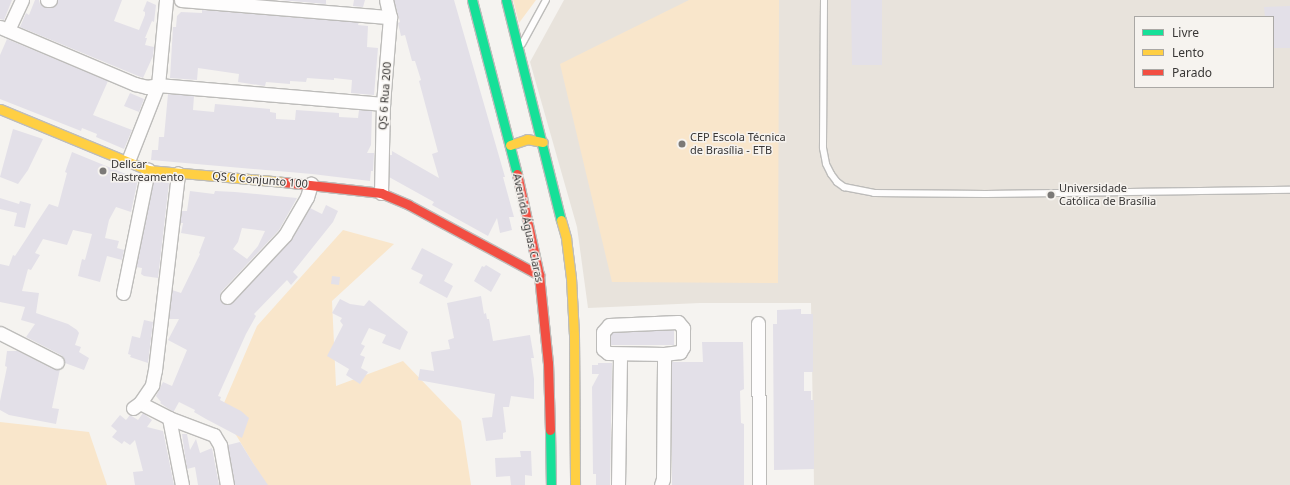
<!DOCTYPE html>
<html>
<head>
<meta charset="utf-8">
<style>
	body { margin:0 }
	#map { position:relative; width:1290px; height:485px; overflow:hidden; background:#f5f3f0; font-family:"Noto Sans",sans-serif }
	div>[style] { position:absolute }
	.built>* { inset:0; background:#e8e3dc }
	.green>* { inset:0; background:#f9e6cb }
	.building>* { inset:0; background:#e3e0e8 }
	.roads { filter:drop-shadow(1px 0 #bdbcba) drop-shadow(-1px 0 #bdbcba) drop-shadow(0 1px #bdbcba) drop-shadow(0 -1px #bdbcba) }
	.lane>* { height:6px; margin:-3px; padding:0 3px; transform-origin:3px; border-radius:3px; background:#fefdfd }
	.street>* { height:13px; margin:-6.5px; padding:0 6.5px; transform-origin:6.5px; border-radius:6.5px; background:#fefdfd }
	.fast>* { height:9px; margin:-4.5px; padding:0 4.5px; transform-origin:4.5px; border-radius:4.5px; background:#16e098 }
	.slow>* { height:9px; margin:-4.5px; padding:0 4.5px; transform-origin:4.5px; border-radius:4.5px; background:#ffcf43 }
	.jam>* { height:9px; margin:-4.5px; padding:0 4.5px; transform-origin:4.5px; border-radius:4.5px; background:#f24e42 }
	.dots>* { width:11px; height:11px; translate:-50% -50%; box-sizing:border-box; border:2px solid #f6f3ef; border-radius:50% }
	span { translate:-50% -50%; white-space:nowrap; text-align:center; line-height:1.15; -webkit-text-stroke:3px #f6f3ef; paint-order:stroke }
	.street-label { font-size:11px; color:#393736 }
	.poi-label { font-size:11px; color:#393736 }
	.left { translate:0 -50%; text-align:left }
	.legend { position:absolute; left:1134px; top:16px; width:140px; height:72px; box-sizing:border-box; background:#f6f3ef; border:1px solid #aaa8a5; margin:0; padding:5px 7px; list-style:none; font-size:12px; color:#393736 }
	.legend li { display:flex; align-items:center; gap:8px; height:20px }
	.legend b { width:20px; border:1px solid #aaa8a5 }
</style>
</head>
<body>
<div id="map">
	<div class="built">
		<i style="clip-path:polygon(evenodd,564px 0,1290px 0,1290px 485px,814px 485px,811px 303px,700px 303px,588px 308px,577px 227px,530px 62px,564px 0,1135px 17px,1273px 17px,1273px 87px,1135px 87px,1135px 17px)"></i>
	</div>
	<div class="green">
		<i style="clip-path:polygon(513px 0,536px 0,519px 23px)"></i>
		<i style="clip-path:polygon(689px 0,779px 0,778px 283px,612px 282px,560px 64px)"></i>
		<i style="clip-path:polygon(343px 230px,394px 244px,332px 301px,336px 386px,403px 361px,461px 421px,471px 485px,266px 485px,221px 410px,257px 326px)"></i>
		<i style="clip-path:polygon(0 422px,89px 432px,107px 485px,0 485px)"></i>
	</div>
	<div class="building">
		<i style="clip-path:polygon(0 0,12px 0,4px 20px,0 19px)"></i>
		<i style="clip-path:polygon(35px 0,39px 0,40px 4px,47px 8px,54px 7px,58px 0,122px 0,114px 21px,139px 30px,145px 15px,145px 12px,143px 11px,147px 1px,156px 5px,154px 22px,152px 21px,145px 38px,147px 38px,145px 45px,154px 47px,153px 56px,143px 78px,20px 27px,26px 13px,29px 15px)"></i>
		<i style="clip-path:polygon(280px 0,326px 0,326px 4px)"></i>
		<i style="clip-path:polygon(354px 0,365px 0,363px 7px,353px 6px)"></i>
		<i style="clip-path:polygon(394px 0,454px 0,505px 177px,503px 177px,514px 217px,509px 217px,512px 230px,500px 233px,497px 218px,488px 236px,432px 205px,434px 202px,389px 177px,390px 155px,392px 155px,392px 151px,439px 178px,432px 154px,438px 152px,419px 81px,421px 80px,415px 61px,412px 61px,405px 35px,401px 36px,398px 23px,400px 22px)"></i>
		<i style="clip-path:polygon(851px 0,882px 0,882px 65px,852px 65px)"></i>
		<i style="clip-path:polygon(1290px 6px,1290px 48px,1273px 48px,1273px 17px,1265px 17px,1264px 7px)"></i>
		<i style="clip-path:polygon(202px 10px,359px 22px,358px 25px,368px 26px,367px 47px,378px 48px,374px 95px,351px 93px,352px 80px,334px 78px,334px 80px,307px 78px,306px 82px,290px 81px,290px 84px,266px 82px,265px 86px,238px 82px,239px 74px,198px 68px,197px 80px,170px 78px,173px 27px,176px 27px,177px 16px,181px 12px,202px 13px)"></i>
		<i style="clip-path:polygon(7px 39px,108px 81px,93px 115px,132px 130px,124px 149px,96px 137px,97px 134px,82px 128px,81px 131px,0 99px,0 55px)"></i>
		<i style="clip-path:polygon(130px 93px,144px 99px,139px 112px,124px 106px)"></i>
		<i style="clip-path:polygon(168px 94px,194px 96px,193px 110px,214px 112px,215px 104px,227px 105px,270px 109px,270px 112px,276px 113px,276px 119px,295px 120px,296px 110px,339px 113px,339px 117px,358px 118px,359px 110px,372px 111px,371px 145px,367px 153px,374px 153px,373px 171px,371px 171px,370px 181px,312px 174px,151px 160px,152px 150px,158px 150px,159px 137px,164px 137px)"></i>
		<i style="clip-path:polygon(13px 129px,43px 139px,28px 170px,18px 184px,0 177px)"></i>
		<i style="clip-path:polygon(72px 152px,138px 179px,131px 212px,116px 207px,109px 220px,105px 238px,119px 241px,117px 248px,124px 250px,122px 260px,107px 256px,100px 282px,78px 276px,82px 259px,85px 260px,92px 234px,73px 230px,67px 245px,43px 239px,35px 253px,40px 255px,31px 270px,28px 269px,22px 291px,39px 293px,36px 313px,68px 324px,77px 330px,79px 333px,75px 345px,81px 347px,79px 352px,89px 358px,84px 370px,65px 363px,64px 358px,61px 355px,26px 337px,35px 324px,21px 320px,25px 307px,0 302px,0 264px,9px 266px,13px 255px,15px 256px,49px 204px,58px 207px,67px 173px,65px 172px)"></i>
		<i style="clip-path:polygon(154px 181px,169px 183px,158px 278px,144px 276px,141px 274px,142px 268px,136px 267px)"></i>
		<i style="clip-path:polygon(evenodd,190px 191px,214px 194px,215px 191px,235px 192px,297px 198px,279px 230px,221px 292px,220px 300px,226px 305px,233px 302px,291px 240px,310px 208px,322px 214px,326px 205px,338px 211px,333px 222px,293px 272px,298px 277px,291px 285px,287px 280px,254px 314px,256px 316px,246px 334px,218px 396px,221px 397px,220px 400px,241px 411px,249px 418px,242px 438px,206px 419px,194px 412px,195px 410px,179px 402px,174px 411px,172px 411px,160px 403px,161px 402px,156px 396px,163px 382px,172px 386px,187px 350px,168px 340px,179px 319px,169px 319px,172px 290px,181px 293px,200px 254px,199px 253px,205px 237px,181px 233px,183px 223px,180px 223px,182px 211px,187px 211px,190px 191px,242px 228px,265px 231px,258px 246px,247px 259px,233px 249px,238px 242px,242px 228px)"></i>
		<i style="clip-path:polygon(0 198px,19px 204px,20px 201px,31px 204px,25px 228px,14px 226px,17px 213px,0 209px)"></i>
		<i style="clip-path:polygon(422px 248px,453px 264px,444px 281px,453px 286px,447px 298px,419px 283px,423px 275px,411px 269px)"></i>
		<i style="clip-path:polygon(486px 265px,501px 274px,491px 292px,474px 281px,482px 266px,484px 267px)"></i>
		<i style="clip-path:polygon(332px 276px,340px 277px,339px 285px,331px 284px)"></i>
		<i style="clip-path:polygon(481px 296px,484px 314px,486px 313px,487px 319px,489px 319px,493px 341px,530px 335px,534px 358px,531px 358px,534px 379px,534px 399px,511px 396px,509px 407px,503px 407px,506px 432px,503px 433px,503px 439px,486px 441px,482px 418px,492px 417px,495px 394px,418px 380px,420px 369px,434px 371px,431px 352px,450px 349px,448px 340px,454px 338px,447px 303px)"></i>
		<i style="clip-path:polygon(340px 299px,350px 304px,364px 306px,369px 300px,408px 332px,400px 350px,382px 343px,386px 335px,369px 328px,361px 344px,365px 346px,360px 355px,365px 357px,361px 368px,368px 372px,360px 384px,346px 375px,349px 369px,327px 356px,343px 325px,340px 321px,342px 318px,332px 313px)"></i>
		<i style="clip-path:polygon(801px 309px,801px 314px,813px 314px,813px 372px,804px 372px,804px 391px,811px 391px,811px 400px,814px 400px,814px 469px,774px 470px,773px 324px,777px 324px,777px 310px)"></i>
		<i style="clip-path:polygon(144px 320px,153px 322px,148px 363px,130px 357px,131px 355px,128px 354px,132px 336px,140px 338px)"></i>
		<i style="clip-path:polygon(674px 330px,674px 345px,611px 345px,611px 335px,613px 333px)"></i>
		<i style="clip-path:polygon(702px 342px,743px 342px,744px 389px,740px 391px,741px 423px,744px 424px,744px 485px,672px 485px,672px 362px,703px 362px)"></i>
		<i style="clip-path:polygon(7px 351px,18px 351px,53px 369px,60px 369px,52px 408px,59px 409px,56px 424px,9px 415px,0 410px,0 401px,7px 367px,5px 366px)"></i>
		<i style="clip-path:polygon(598px 363px,612px 363px,610px 485px,596px 485px,596px 474px,593px 474px,592px 387px,599px 374px,592px 374px,592px 365px,598px 365px)"></i>
		<i style="clip-path:polygon(143px 413px,152px 420px,147px 427px,163px 431px,174px 485px,135px 485px,133px 472px,143px 471px,135px 440px,130px 445px,124px 441px,122px 444px,112px 437px,117px 431px,111px 426px,120px 415px,126px 420px,130px 415px,138px 420px)"></i>
		<i style="clip-path:polygon(182px 434px,187px 434px,190px 450px,196px 439px,200px 453px,212px 448px,219px 485px,198px 485px,195px 467px,187px 469px)"></i>
		<i style="clip-path:polygon(240px 442px,253px 463px,268px 485px,235px 485px,228px 445px)"></i>
		<i style="clip-path:polygon(520px 451px,531px 451px,532px 476px,525px 475px,525px 485px,511px 485px,510px 476px,496px 477px,495px 458px,521px 457px)"></i>
	</div>
	<div class="roads">
		<div class="lane">
			<i style="left:824px;top:0;width:148px;rotate:90.4deg"></i>
			<i style="left:823px;top:148px;width:16px;rotate:79deg"></i>
			<i style="left:826px;top:164px;width:11px;rotate:63deg"></i>
			<i style="left:831px;top:174px;width:10px;rotate:53deg"></i>
			<i style="left:837px;top:182px;width:9px;rotate:36deg"></i>
			<i style="left:844px;top:187px;width:31px;rotate:11deg"></i>
			<i style="left:874px;top:193px;width:112px;rotate:0.5deg"></i>
			<i style="left:986px;top:194px;width:304px;rotate:-0.8deg"></i>
			<i style="left:522px;top:44px;width:50px;rotate:-61.4deg"></i>
		</div>
		<div class="street">
			<i style="left:47px;top:0;width:3px"></i>
			<i style="left:181px;top:0;width:210px;rotate:4.7deg"></i>
			<i style="left:0;top:27px;width:147px;rotate:22.9deg"></i>
			<i style="left:135px;top:84px;width:12px;rotate:14deg"></i>
			<i style="left:147px;top:87px;width:11px;rotate:-10deg"></i>
			<i style="left:158px;top:85px;width:226px;rotate:4.8deg"></i>
			<i style="left:8px;top:30px;width:33px;rotate:-65deg"></i>
			<i style="left:128px;top:161px;width:82px;rotate:-68.5deg"></i>
			<i style="left:158px;top:85px;width:85px;rotate:-84.6deg"></i>
			<i style="left:381px;top:193px;width:89px;rotate:-88.7deg"></i>
			<i style="left:383px;top:104px;width:87px;rotate:-85.4deg"></i>
			<i style="left:390px;top:17px;width:17px;rotate:-103deg"></i>
			<i style="left:123px;top:293px;width:126px;rotate:-78.5deg"></i>
			<i style="left:227px;top:297px;width:85px;rotate:-46.9deg"></i>
			<i style="left:285px;top:235px;width:44px;rotate:-59.9deg"></i>
			<i style="left:307px;top:197px;width:14px;rotate:-73deg"></i>
			<i style="left:678px;top:322px;width:8px;rotate:50deg"></i>
			<i style="left:683px;top:328px;width:19px;rotate:90deg"></i>
			<i style="left:683px;top:347px;width:6px;rotate:121deg"></i>
			<i style="left:680px;top:352px;width:16px;rotate:173deg"></i>
			<i style="left:664px;top:354px;width:56px;rotate:-179deg"></i>
			<i style="left:608px;top:353px;width:6px;rotate:-141deg"></i>
			<i style="left:603px;top:349px;width:17px;rotate:-90deg"></i>
			<i style="left:603px;top:332px;width:9px;rotate:-49deg"></i>
			<i style="left:609px;top:325px;width:69px;rotate:-2.5deg"></i>
			<i style="left:758px;top:323px;width:162px;rotate:89.6deg"></i>
			<i style="left:0;top:333px;width:64px;rotate:27deg"></i>
			<i style="left:140px;top:403px;width:33px;rotate:27deg"></i>
			<i style="left:169px;top:418px;width:48px;rotate:20.7deg"></i>
			<i style="left:214px;top:435px;width:12px;rotate:59deg"></i>
			<i style="left:220px;top:445px;width:41px;rotate:80.1deg"></i>
			<i style="left:133px;top:408px;width:9px;rotate:-36deg"></i>
			<i style="left:140px;top:403px;width:22px;rotate:-56deg"></i>
			<i style="left:152px;top:385px;width:15px;rotate:-79deg"></i>
			<i style="left:155px;top:370px;width:198px;rotate:-83.3deg"></i>
			<i style="left:169px;top:418px;width:68px;rotate:79deg"></i>
			<i style="left:618px;top:485px;width:131px;rotate:-89.1deg"></i>
			<i style="left:661px;top:485px;width:6px;rotate:-72deg"></i>
			<i style="left:663px;top:479px;width:125px;rotate:-89.5deg"></i>
		</div>
		<div class="fast">
			<i style="left:472px;top:0;width:180px;rotate:75.5deg"></i>
			<i style="left:506px;top:0;width:227px;rotate:76deg"></i>
			<i style="left:550px;top:430px;width:55px;rotate:89deg"></i>
		</div>
		<div class="slow">
			<i style="left:0;top:109px;width:160px;rotate:22.4deg"></i>
			<i style="left:148px;top:170px;width:136px;rotate:5.1deg"></i>
			<i style="left:510px;top:145px;width:18px;rotate:-19deg"></i>
			<i style="left:527px;top:139px;width:16px;rotate:11deg"></i>
			<i style="left:561px;top:220px;width:19px;rotate:74deg"></i>
			<i style="left:566px;top:238px;width:40px;rotate:82.9deg"></i>
			<i style="left:571px;top:278px;width:57px;rotate:87deg"></i>
			<i style="left:574px;top:335px;width:150px;rotate:89.6deg"></i>
		</div>
		<div class="jam">
			<i style="left:517px;top:174px;width:103px;rotate:77.7deg"></i>
			<i style="left:539px;top:275px;width:88px;rotate:84.2deg"></i>
			<i style="left:548px;top:363px;width:67px;rotate:88.3deg"></i>
			<i style="left:283px;top:182px;width:99px;rotate:6.4deg"></i>
			<i style="left:381px;top:193px;width:30px;rotate:23deg"></i>
			<i style="left:409px;top:205px;width:148px;rotate:28.3deg"></i>
		</div>
	</div>
	<div class="dots">
		<i style="left:682px;top:144px;background:#7b7977"></i>
		<i style="left:103px;top:171px;background:#7b7977"></i>
		<i style="left:1051px;top:195px;background:#7b7977"></i>
	</div>
	<div class="street-label">
		<span style="left:385px;top:96px;rotate:-86deg">QS 6 Rua 200</span>
		<span style="left:260px;top:180px;rotate:5deg">QS 6 Conjunto 100</span>
		<span style="left:528px;top:228px;rotate:78deg">Avenida Águas Claras</span>
	</div>
	<div class="poi-label">
		<span class="left" style="left:690px;top:144px">CEP Escola Técnica<br>de Brasília - ETB</span>
		<span class="left" style="left:111px;top:171px">Dellcar<br>Rastreamento</span>
		<span class="left" style="left:1059px;top:195px">Universidade<br>Católica de Brasília</span>
	</div>
	<ul class="legend">
	<li><b style="height:5px;background:#16e098"></b>Livre</li>
	<li><b style="height:5px;background:#ffcf43"></b>Lento</li>
	<li><b style="height:5px;background:#f24e42"></b>Parado</li>
	</ul>
</div>
</body>
</html>
